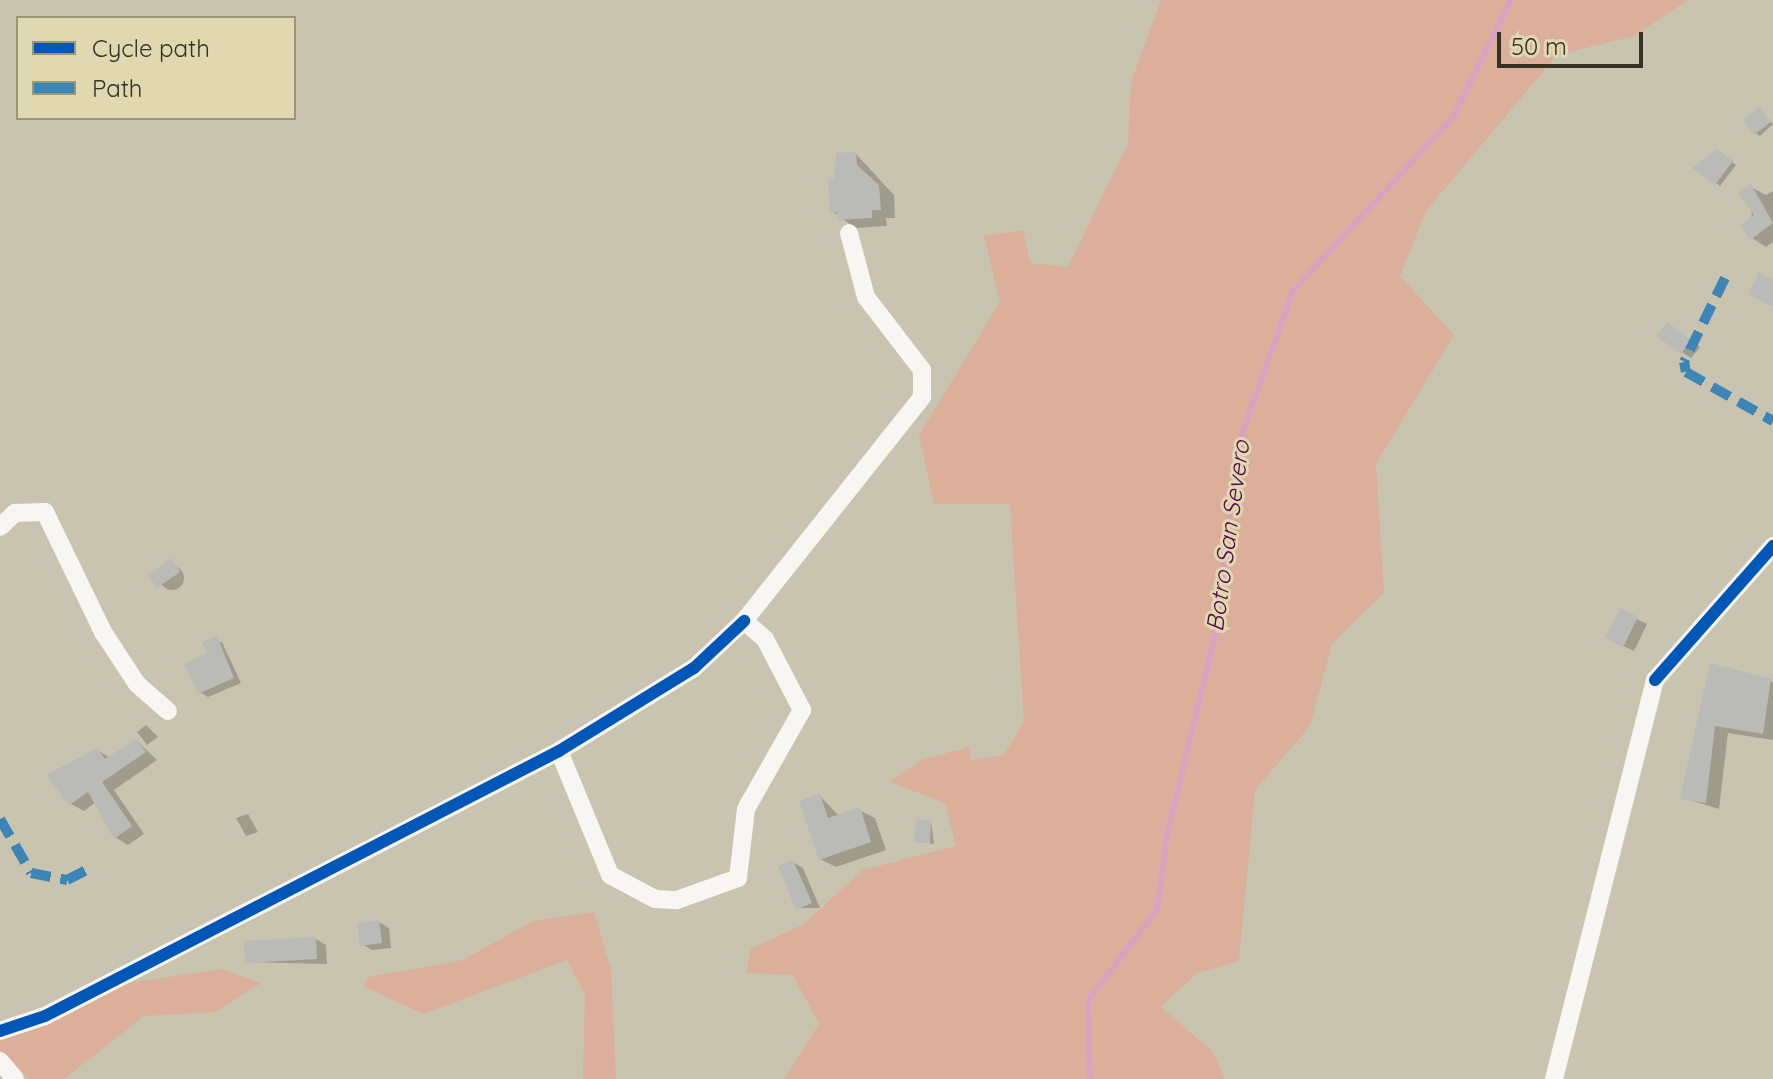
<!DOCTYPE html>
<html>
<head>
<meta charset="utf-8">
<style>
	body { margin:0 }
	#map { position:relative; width:1773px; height:1079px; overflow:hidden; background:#c8c4b0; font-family:Quicksand,sans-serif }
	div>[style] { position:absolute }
	.green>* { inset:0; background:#dbaf9a }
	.shadow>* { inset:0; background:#0003 }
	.round { border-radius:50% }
	.stream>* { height:6px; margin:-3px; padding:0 3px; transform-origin:3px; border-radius:3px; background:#d5a5c0 }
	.building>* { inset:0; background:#babab7 }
	.minor>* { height:18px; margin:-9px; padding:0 9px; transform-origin:9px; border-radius:9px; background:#f7f6f3 }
	.quiet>* { height:10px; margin-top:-5px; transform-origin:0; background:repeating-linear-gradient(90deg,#3c85b6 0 20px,transparent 0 30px) }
	.cycleway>* { height:12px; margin:-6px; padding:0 6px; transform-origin:6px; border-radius:6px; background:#0057b8 }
	span { translate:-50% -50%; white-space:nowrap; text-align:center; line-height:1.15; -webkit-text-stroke:6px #e0d8b1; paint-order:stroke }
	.water-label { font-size:24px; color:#570748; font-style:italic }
	.legend { position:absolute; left:16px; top:16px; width:280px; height:104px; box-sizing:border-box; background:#e0d8b1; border:2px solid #9c9678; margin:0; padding:10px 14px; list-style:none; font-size:24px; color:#353223 }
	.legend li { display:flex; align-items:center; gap:16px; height:40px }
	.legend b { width:40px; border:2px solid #9c9678 }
	.scale { position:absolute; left:1497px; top:32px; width:146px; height:36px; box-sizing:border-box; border:4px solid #353223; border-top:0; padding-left:10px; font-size:24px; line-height:28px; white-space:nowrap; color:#353223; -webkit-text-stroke:6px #e0d8b1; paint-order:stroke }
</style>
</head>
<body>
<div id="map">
	<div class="green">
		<i style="clip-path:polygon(1161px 0,1688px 0,1634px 36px,1557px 55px,1426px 211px,1400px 276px,1454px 335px,1376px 464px,1384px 593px,1332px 644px,1310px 726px,1255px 790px,1239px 961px,1197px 973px,1161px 1007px,1212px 1051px,1225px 1079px,784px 1079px,819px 1024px,793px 975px,746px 973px,751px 949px,804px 924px,863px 870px,956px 846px,945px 803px,890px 782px,921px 760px,969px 747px,971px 761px,1004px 755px,1024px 722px,1010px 504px,934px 504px,919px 435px,1000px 302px,984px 236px,1023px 230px,1030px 263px,1068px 267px,1128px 144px,1131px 82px)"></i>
		<i style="clip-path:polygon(594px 912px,611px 970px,616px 1079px,583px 1079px,585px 995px,567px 960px,423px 1014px,363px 986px,369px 977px,463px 960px,533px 921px)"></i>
		<i style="clip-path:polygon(222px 969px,261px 983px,215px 1012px,144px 1016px,64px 1079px,29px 1079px,0 1050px,0 1037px,123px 984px)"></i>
	</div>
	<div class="shadow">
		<i style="clip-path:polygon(1759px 110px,1773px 124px,1760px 136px,1755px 133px)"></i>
		<i style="clip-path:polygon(856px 154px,894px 195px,895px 218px,886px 218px,887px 226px,855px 228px,832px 211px,836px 181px)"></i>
		<i style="clip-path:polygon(1721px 154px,1736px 165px,1720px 186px,1716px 183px)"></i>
		<i style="clip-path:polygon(1751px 187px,1766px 195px,1773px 191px,1773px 242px,1766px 247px,1752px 238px)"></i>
		<i style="clip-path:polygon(1677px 330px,1700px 347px,1691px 358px,1682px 352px)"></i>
		<i class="round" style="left:160px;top:566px;width:24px;height:24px"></i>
		<i style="clip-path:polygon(1621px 611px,1647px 624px,1634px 651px,1617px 643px)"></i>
		<i style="clip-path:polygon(222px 642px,241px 683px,208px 697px,199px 692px,210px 654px,205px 644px)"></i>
		<i style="clip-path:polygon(1712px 666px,1773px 682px,1773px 740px,1728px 733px,1719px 809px,1683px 798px)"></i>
		<i style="clip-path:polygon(146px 725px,158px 737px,147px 745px,137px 732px)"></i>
		<i style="clip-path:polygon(137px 741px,157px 760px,114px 790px,144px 834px,128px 845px,115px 837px,96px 802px,84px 811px,71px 804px,97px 750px,110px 758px)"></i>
		<i style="clip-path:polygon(820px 796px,839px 816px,859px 810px,875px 818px,886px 850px,836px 867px,820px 859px)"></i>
		<i style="clip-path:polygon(248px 814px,258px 832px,246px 836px,236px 818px)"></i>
		<i style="clip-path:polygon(931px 822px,934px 844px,916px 841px)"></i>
		<i style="clip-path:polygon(793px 862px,803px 868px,820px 908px,798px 908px)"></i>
		<i style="clip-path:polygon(379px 922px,389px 928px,391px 948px,372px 950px,362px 944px)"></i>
		<i style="clip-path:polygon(316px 939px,326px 945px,327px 964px,247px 962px)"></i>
	</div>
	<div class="stream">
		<i style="left:1090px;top:1079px;width:79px;rotate:-91.5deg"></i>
		<i style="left:1088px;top:1000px;width:113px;rotate:-52.5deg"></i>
		<i style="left:1157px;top:910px;width:77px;rotate:-82.5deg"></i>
		<i style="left:1167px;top:834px;width:229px;rotate:-76.4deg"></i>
		<i style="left:1221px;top:611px;width:159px;rotate:-84.9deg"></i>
		<i style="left:1235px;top:453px;width:172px;rotate:-70.3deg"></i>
		<i style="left:1293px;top:291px;width:238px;rotate:-47.4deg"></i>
		<i style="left:1454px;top:116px;width:129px;rotate:-63.8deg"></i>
	</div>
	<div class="building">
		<i style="clip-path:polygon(1759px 107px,1771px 122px,1754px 135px,1742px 120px)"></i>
		<i style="clip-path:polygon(1717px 149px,1733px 161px,1715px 185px,1692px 168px)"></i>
		<i style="clip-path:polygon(856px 152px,857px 165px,879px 185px,881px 210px,872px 210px,872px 218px,838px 220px,837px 212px,830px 213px,828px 179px,834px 179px,836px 153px)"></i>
		<i style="clip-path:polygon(1751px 184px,1773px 223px,1750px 240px,1740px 225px,1754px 215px,1738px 194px)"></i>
		<i style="clip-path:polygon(1759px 272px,1773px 280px,1773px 307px,1748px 294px)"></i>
		<i style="clip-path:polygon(1667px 322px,1691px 340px,1681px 354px,1656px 336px)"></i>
		<i style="clip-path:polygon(171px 558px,180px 572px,157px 588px,148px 575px)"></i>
		<i style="clip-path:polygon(1620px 608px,1638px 617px,1623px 647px,1605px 638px)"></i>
		<i style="clip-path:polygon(217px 636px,234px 678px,198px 694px,184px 664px,207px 653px,202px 642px)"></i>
		<i style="clip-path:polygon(1710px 663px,1771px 679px,1763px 734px,1715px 726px,1706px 803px,1680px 799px)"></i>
		<i style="clip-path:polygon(136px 739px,146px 752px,102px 782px,132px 826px,114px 839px,88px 792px,69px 805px,46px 775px,97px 748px,105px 759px)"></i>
		<i style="clip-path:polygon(820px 794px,828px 818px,860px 807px,871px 842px,819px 860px,799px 801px)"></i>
		<i style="clip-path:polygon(916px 819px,931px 820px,930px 843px,914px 842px)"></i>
		<i style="clip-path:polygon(793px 860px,812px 903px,796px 910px,778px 866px)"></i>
		<i style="clip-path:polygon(379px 920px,382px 943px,360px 946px,357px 923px)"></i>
		<i style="clip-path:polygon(316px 937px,317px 959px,245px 963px,244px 941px)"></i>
	</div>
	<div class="minor">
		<i style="left:0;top:527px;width:21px;rotate:-43deg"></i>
		<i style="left:15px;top:513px;width:30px;rotate:-2deg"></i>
		<i style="left:45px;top:512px;width:133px;rotate:64.2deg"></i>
		<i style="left:103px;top:632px;width:62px;rotate:56.8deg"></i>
		<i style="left:137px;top:684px;width:41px;rotate:41.1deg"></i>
		<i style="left:559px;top:751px;width:134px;rotate:67.6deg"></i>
		<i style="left:610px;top:875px;width:51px;rotate:28.1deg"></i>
		<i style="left:655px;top:899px;width:22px;rotate:3deg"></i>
		<i style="left:677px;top:900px;width:65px;rotate:-19.8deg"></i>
		<i style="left:738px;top:878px;width:69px;rotate:-83.4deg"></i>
		<i style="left:746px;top:809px;width:114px;rotate:-60.5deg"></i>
		<i style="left:802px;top:710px;width:80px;rotate:-117.5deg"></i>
		<i style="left:765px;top:639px;width:28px;rotate:-139deg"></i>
		<i style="left:0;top:1031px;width:47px;rotate:-18.4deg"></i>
		<i style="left:45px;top:1016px;width:578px;rotate:-27.27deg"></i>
		<i style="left:559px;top:751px;width:158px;rotate:-31.6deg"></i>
		<i style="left:694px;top:668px;width:69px;rotate:-43.2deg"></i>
		<i style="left:744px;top:621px;width:286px;rotate:-51.5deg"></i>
		<i style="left:922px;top:397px;width:27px;rotate:-90deg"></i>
		<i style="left:922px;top:370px;width:92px;rotate:-127.5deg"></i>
		<i style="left:866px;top:297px;width:66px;rotate:-104.9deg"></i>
		<i style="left:0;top:1061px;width:23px;rotate:50deg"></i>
		<i style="left:1554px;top:1079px;width:412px;rotate:-75.8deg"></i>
		<i style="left:1655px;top:680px;width:179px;rotate:-48.6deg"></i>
	</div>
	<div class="quiet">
		<i style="left:1725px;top:278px;width:93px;rotate:116deg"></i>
		<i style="left:1684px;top:362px;width:10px;rotate:79deg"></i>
		<i style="left:1686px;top:372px;width:100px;rotate:29.4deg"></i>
		<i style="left:0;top:819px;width:62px;rotate:60.1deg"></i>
		<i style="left:31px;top:873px;width:37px;rotate:11deg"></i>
		<i style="left:67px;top:880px;width:28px;rotate:-27deg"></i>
	</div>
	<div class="cycleway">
		<i style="left:1655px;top:680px;width:179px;rotate:-48.6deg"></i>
		<i style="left:0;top:1031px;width:47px;rotate:-18.4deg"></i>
		<i style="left:45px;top:1016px;width:578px;rotate:-27.27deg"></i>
		<i style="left:559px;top:751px;width:158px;rotate:-31.6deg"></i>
		<i style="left:694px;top:668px;width:69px;rotate:-43.2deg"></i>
	</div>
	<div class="water-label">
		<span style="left:1228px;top:536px;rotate:-82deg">Botro San Severo</span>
	</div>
	<ul class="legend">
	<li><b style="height:10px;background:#0057b8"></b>Cycle path</li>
	<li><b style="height:10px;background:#3c85b6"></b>Path</li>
	</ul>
	<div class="scale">50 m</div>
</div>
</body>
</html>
